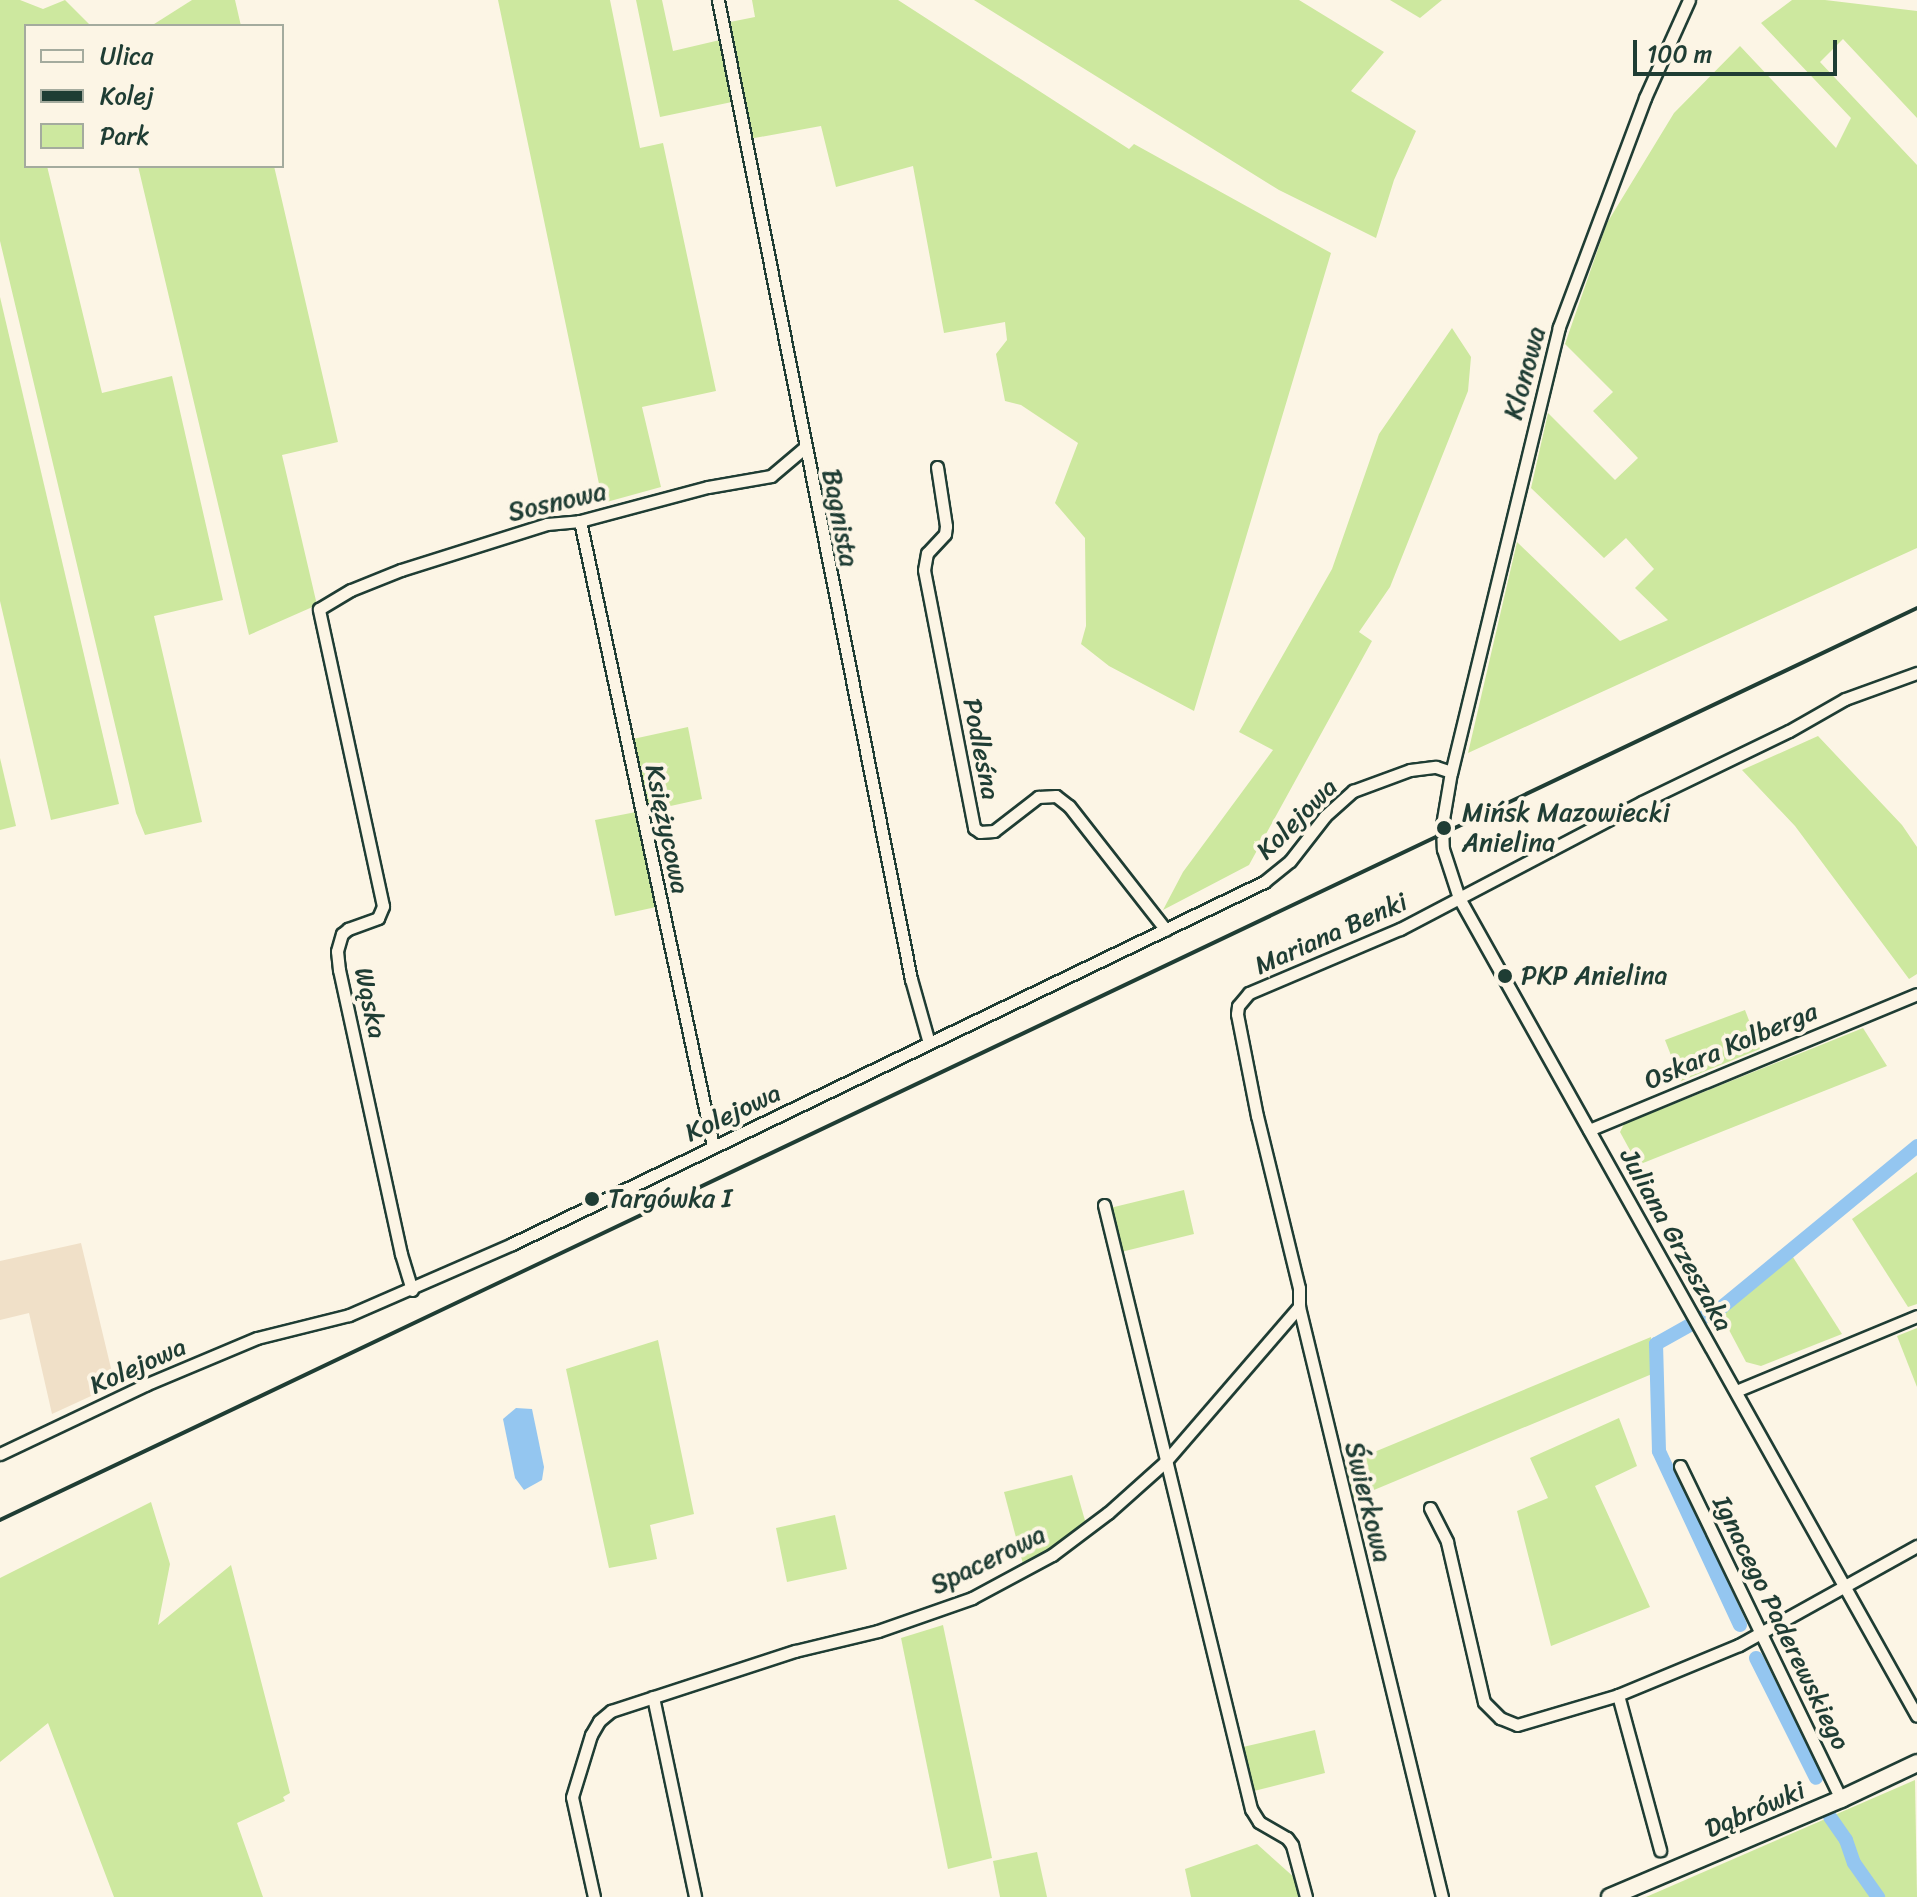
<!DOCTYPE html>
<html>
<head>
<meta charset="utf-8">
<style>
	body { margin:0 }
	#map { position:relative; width:1917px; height:1897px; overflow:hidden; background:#fcf5e5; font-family:Sriracha,sans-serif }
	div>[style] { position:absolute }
	.built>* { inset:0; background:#f0e0c8 }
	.green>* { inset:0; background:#cde89f }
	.water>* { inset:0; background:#94c6f0 }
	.canal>* { height:14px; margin:-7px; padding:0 7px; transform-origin:7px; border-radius:7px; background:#94c6f0 }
	.roads { filter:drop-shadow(2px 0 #1f3d34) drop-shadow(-2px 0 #1f3d34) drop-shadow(0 2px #1f3d34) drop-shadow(0 -2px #1f3d34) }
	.street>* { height:11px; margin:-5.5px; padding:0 5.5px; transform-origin:5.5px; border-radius:5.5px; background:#fcf5e5 }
	.secondary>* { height:16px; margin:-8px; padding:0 8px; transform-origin:8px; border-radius:8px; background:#fcf5e5 }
	.rail>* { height:4px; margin:-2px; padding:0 2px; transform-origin:2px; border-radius:2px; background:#1f3d34 }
	.dots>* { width:22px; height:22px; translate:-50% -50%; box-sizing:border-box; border:4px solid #fcf5e5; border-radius:50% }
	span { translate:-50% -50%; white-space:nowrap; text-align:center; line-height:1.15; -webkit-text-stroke:8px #fcf5e5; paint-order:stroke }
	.street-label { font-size:26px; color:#1f3d34 }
	.poi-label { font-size:26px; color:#1f3d34 }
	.left { translate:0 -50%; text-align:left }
	.legend { position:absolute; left:24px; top:24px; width:260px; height:144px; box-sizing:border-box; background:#fcf5e5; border:2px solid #a4ab9e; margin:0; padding:10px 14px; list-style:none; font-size:24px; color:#1f3d34 }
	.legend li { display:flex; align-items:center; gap:16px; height:40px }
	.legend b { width:40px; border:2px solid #a4ab9e }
	.scale { position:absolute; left:1633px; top:40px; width:204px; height:36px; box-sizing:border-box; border:4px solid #1f3d34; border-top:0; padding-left:10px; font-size:24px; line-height:28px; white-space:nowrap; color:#1f3d34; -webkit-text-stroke:6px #fcf5e5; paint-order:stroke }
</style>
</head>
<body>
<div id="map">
	<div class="built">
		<i style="clip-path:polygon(81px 1243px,115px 1385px,52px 1414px,29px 1313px,0 1320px,0 1261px)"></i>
	</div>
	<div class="green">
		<i style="clip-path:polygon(0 0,20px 0,43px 9px,65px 0,91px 26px,26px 26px,26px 166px,47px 166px,102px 393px,172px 376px,223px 600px,154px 616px,202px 822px,145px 835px,136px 813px,0 241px)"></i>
		<i style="clip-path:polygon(192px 0,235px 0,241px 26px,151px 26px)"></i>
		<i style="clip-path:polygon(498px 0,610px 0,640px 148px,663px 143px,716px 391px,642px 407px,661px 487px,603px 503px)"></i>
		<i style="clip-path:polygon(636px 0,662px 0,673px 51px,720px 40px,732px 102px,660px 117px)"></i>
		<i style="clip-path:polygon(752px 0,898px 0,1129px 149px,1134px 144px,1331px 253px,1194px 711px,1109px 666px,1081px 644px,1086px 626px,1085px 538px,1055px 503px,1078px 443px,1021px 405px,1005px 401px,996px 354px,1007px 340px,1005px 322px,944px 333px,913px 166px,836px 187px,821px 126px,749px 139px,725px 23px,755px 17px)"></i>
		<i style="clip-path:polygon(974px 0,1299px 0,1384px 52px,1351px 91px,1416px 131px,1394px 180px,1376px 238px,1279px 190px)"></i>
		<i style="clip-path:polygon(1390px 0,1442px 0,1420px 18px)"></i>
		<i style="clip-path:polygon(1792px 0,1825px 0,1917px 11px,1917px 118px,1843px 39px,1820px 62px,1917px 165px,1917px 548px,1468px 753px,1517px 542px,1620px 641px,1668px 620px,1635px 588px,1654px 569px,1626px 538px,1604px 558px,1531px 488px,1548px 413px,1615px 480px,1638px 458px,1593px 411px,1613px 392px,1565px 344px,1607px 223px,1674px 113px,1740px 46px,1836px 148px,1851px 118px,1761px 23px)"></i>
		<i style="clip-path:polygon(138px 166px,274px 166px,338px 442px,282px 455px,317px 605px,249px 635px)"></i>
		<i style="clip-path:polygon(0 297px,119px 804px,51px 820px,0 601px)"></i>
		<i style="clip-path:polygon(1452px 328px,1471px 357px,1468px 391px,1390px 587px,1359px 632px,1372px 641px,1249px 865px,1163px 910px,1183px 872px,1273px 750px,1239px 732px,1332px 569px,1379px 434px)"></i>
		<i style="clip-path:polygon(688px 727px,702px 799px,648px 811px,633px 739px)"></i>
		<i style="clip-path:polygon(1818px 736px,1902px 825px,1917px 847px,1917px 974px,1909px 979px,1795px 826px,1742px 770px)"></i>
		<i style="clip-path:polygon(0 758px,16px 826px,0 830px)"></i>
		<i style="clip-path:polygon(636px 812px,656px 907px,615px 916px,595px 820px)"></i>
		<i style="clip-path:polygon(1745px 1010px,1760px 1049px,1681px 1081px,1665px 1040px)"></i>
		<i style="clip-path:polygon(1863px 1028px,1887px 1066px,1638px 1165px,1620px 1132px,1624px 1124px)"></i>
		<i style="clip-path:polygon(1917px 1172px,1917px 1304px,1908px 1307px,1852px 1219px)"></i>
		<i style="clip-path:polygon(1184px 1190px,1194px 1234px,1121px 1252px,1110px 1208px)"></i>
		<i style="clip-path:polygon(1791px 1254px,1842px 1334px,1761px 1366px,1746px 1362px,1720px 1313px)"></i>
		<i style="clip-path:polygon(1917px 1328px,1917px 1387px,1897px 1336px)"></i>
		<i style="clip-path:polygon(1651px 1337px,1652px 1374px,1350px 1500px,1343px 1465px)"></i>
		<i style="clip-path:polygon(658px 1340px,694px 1514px,650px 1525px,657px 1559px,609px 1568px,566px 1369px)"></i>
		<i style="clip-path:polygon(1619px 1418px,1637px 1466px,1595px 1486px,1650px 1607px,1551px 1646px,1517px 1511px,1548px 1498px,1530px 1458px)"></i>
		<i style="clip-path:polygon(1072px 1475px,1086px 1524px,1061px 1544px,1023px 1564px,1004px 1492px)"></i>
		<i style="clip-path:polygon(151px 1502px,170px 1564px,158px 1625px,231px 1565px,290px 1793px,283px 1797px,285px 1801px,237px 1823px,263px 1897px,114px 1897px,48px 1723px,0 1762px,0 1578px)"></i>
		<i style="clip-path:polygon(835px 1515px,847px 1569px,787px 1582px,776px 1528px)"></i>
		<i style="clip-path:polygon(943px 1625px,992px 1858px,948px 1869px,901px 1638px)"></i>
		<i style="clip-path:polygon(1315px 1730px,1325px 1773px,1254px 1791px,1243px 1747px)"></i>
		<i style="clip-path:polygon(1915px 1780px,1917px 1897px,1646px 1897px)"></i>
		<i style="clip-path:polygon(1257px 1844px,1296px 1879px,1301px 1897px,1191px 1897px,1185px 1869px)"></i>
		<i style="clip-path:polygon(1037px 1852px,1047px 1897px,1000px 1897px,993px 1861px)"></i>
	</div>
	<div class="water">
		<i style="clip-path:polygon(516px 1408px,532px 1409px,544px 1467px,542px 1480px,524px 1490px,515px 1478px,503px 1419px)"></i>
	</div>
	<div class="canal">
		<i style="left:1740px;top:1625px;width:192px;rotate:-115deg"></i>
		<i style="left:1659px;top:1451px;width:107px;rotate:-91.6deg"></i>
		<i style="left:1656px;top:1344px;width:76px;rotate:-29.3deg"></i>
		<i style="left:1722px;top:1307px;width:253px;rotate:-39.5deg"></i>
		<i style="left:1756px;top:1658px;width:134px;rotate:63.4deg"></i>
		<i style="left:1830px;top:1817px;width:28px;rotate:55deg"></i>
		<i style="left:1846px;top:1840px;width:24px;rotate:71deg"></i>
		<i style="left:1854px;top:1863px;width:42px;rotate:54.8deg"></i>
	</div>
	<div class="roads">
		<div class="street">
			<i style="left:718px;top:0;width:998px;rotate:78.85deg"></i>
			<i style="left:911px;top:979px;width:66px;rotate:74.3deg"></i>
			<i style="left:1689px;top:0;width:107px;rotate:114.2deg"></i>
			<i style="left:1645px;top:98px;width:245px;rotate:110.6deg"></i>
			<i style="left:1559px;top:327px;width:458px;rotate:103.6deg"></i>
			<i style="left:1451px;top:772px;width:54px;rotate:99.6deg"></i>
			<i style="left:1442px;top:825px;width:24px;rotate:88deg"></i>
			<i style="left:1443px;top:849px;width:52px;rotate:71.9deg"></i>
			<i style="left:1459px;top:898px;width:937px;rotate:60.76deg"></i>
			<i style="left:937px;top:467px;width:60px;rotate:81.3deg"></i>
			<i style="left:946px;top:526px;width:8px;rotate:97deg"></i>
			<i style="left:945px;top:534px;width:26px;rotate:133deg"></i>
			<i style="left:927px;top:553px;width:17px;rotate:100deg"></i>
			<i style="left:924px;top:570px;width:263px;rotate:79deg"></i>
			<i style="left:974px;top:828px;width:7px;rotate:34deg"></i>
			<i style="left:980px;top:832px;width:14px;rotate:-4deg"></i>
			<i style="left:994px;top:831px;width:56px;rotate:-37.7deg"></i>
			<i style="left:1038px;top:797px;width:18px;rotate:-3deg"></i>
			<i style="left:1056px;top:796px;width:16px;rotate:38deg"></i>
			<i style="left:1069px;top:806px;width:157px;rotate:52deg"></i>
			<i style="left:580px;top:521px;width:639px;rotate:77.99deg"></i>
			<i style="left:1589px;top:1130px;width:355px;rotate:-22.5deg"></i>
			<i style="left:1104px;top:1205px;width:622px;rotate:76.32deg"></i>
			<i style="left:1251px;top:1809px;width:15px;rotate:58deg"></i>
			<i style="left:1259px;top:1822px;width:32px;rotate:30deg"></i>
			<i style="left:1287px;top:1838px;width:9px;rotate:54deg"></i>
			<i style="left:1292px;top:1845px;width:54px;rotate:74.9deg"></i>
			<i style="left:412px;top:1290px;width:38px;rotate:-107deg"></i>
			<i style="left:401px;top:1254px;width:291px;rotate:-102.3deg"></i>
			<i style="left:339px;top:970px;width:19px;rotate:-96deg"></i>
			<i style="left:337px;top:951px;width:18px;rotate:-74deg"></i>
			<i style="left:342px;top:934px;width:8px;rotate:-40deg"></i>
			<i style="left:348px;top:929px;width:32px;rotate:-20deg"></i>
			<i style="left:378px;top:918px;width:13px;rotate:-67deg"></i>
			<i style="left:383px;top:906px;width:304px;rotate:-102.2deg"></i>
			<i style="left:319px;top:609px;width:37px;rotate:-31deg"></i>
			<i style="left:351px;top:590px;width:54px;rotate:-21.8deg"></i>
			<i style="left:401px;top:570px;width:153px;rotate:-17.5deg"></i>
			<i style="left:547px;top:524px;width:33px;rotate:-5deg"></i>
			<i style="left:580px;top:521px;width:132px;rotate:-14.9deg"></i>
			<i style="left:708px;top:487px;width:64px;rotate:-9.9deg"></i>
			<i style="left:771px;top:476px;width:43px;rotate:-40.3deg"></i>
			<i style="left:1736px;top:1391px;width:196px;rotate:-22.5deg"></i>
			<i style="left:0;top:1454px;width:161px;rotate:-25.4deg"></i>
			<i style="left:145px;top:1385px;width:121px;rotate:-22.8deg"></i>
			<i style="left:257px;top:1338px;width:95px;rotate:-14deg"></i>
			<i style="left:349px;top:1315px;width:178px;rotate:-23.5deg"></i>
			<i style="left:512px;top:1244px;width:835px;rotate:-25.71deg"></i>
			<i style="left:1264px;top:882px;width:33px;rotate:-39deg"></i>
			<i style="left:1290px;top:861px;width:57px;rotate:-52.1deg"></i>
			<i style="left:1325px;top:816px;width:38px;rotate:-42deg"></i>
			<i style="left:1353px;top:791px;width:61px;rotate:-20.2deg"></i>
			<i style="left:1410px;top:770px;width:26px;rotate:-7deg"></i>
			<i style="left:1436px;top:767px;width:16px;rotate:18deg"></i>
			<i style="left:1680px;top:1466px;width:370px;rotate:64.2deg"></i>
			<i style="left:1430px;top:1508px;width:38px;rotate:63deg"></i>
			<i style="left:1447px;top:1542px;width:164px;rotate:77deg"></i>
			<i style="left:1484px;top:1702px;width:23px;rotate:45deg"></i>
			<i style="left:1500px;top:1718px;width:18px;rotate:22deg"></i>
			<i style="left:1517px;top:1725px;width:105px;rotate:-16.5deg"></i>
			<i style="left:1618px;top:1695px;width:131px;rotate:-22.5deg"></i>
			<i style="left:1739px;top:1645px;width:204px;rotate:-29.1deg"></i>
			<i style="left:1618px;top:1695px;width:161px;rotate:74.8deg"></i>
			<i style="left:653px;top:1697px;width:204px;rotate:78.1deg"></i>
			<i style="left:594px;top:1897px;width:102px;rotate:-102.4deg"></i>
			<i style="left:572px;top:1797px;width:65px;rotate:-73deg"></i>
			<i style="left:591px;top:1735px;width:16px;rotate:-60deg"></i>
			<i style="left:599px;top:1721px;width:16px;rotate:-40deg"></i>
			<i style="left:611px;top:1711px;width:194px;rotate:-18.1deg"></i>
			<i style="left:795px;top:1651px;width:85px;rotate:-13.5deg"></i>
			<i style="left:878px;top:1631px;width:100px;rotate:-19.3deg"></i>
			<i style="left:972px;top:1598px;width:91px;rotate:-28.3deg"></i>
			<i style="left:1052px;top:1555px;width:70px;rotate:-36.9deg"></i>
			<i style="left:1108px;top:1513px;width:76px;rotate:-41.8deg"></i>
			<i style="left:1165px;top:1462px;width:205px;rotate:-49.2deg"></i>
			<i style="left:1442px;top:1897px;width:607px;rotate:-103.62deg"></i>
			<i style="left:1299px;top:1307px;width:19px;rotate:-90deg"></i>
			<i style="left:1299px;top:1288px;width:177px;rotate:-103.7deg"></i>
			<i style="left:1257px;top:1116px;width:104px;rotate:-101.1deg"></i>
			<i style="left:1237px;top:1014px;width:8px;rotate:-83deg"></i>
			<i style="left:1238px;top:1006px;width:17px;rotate:-50deg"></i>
			<i style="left:1249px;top:993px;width:164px;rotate:-23deg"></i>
			<i style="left:1400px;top:929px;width:273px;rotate:-27.7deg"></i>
			<i style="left:1642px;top:802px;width:163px;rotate:-25.8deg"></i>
			<i style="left:1789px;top:731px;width:64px;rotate:-29.7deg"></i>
			<i style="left:1845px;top:699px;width:77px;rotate:-19.9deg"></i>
		</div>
		<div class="secondary">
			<i style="left:1610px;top:1897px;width:251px;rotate:-23deg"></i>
			<i style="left:1841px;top:1799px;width:84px;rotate:-25.3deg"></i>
		</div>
	</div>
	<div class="rail">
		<i style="left:0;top:1520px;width:2123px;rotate:-25.44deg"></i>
	</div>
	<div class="dots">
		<i style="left:1444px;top:828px;background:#1f3d34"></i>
		<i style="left:1505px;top:976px;background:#1f3d34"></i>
		<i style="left:592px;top:1199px;background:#1f3d34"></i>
	</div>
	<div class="street-label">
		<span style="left:1525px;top:373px;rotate:-75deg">Klonowa</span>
		<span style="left:557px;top:502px;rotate:-13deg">Sosnowa</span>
		<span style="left:840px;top:518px;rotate:79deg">Bagnista</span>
		<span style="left:981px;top:749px;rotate:79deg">Podleśna</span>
		<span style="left:1297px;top:819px;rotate:-45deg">Kolejowa</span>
		<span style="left:667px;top:829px;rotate:78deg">Księżycowa</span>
		<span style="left:1331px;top:934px;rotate:-24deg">Mariana Benki</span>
		<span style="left:370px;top:1003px;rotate:78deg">Wąska</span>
		<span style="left:1731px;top:1046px;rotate:-23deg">Oskara Kolberga</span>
		<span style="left:733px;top:1113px;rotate:-25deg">Kolejowa</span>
		<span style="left:1676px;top:1240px;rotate:61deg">Juliana Grzeszaka</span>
		<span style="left:138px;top:1366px;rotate:-24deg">Kolejowa</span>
		<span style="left:1368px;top:1502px;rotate:76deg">Świerkowa</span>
		<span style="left:988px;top:1560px;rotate:-26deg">Spacerowa</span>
		<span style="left:1781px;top:1623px;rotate:64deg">Ignacego Paderewskiego</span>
		<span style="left:1755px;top:1810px;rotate:-23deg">Dąbrówki</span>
	</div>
	<div class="poi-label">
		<span class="left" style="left:1462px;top:828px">Mińsk Mazowiecki<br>Anielina</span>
		<span class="left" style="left:1521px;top:976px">PKP Anielina</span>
		<span class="left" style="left:608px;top:1199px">Targówka I</span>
	</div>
	<ul class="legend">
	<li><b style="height:10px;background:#fcf5e5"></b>Ulica</li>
	<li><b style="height:10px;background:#1f3d34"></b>Kolej</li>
	<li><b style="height:22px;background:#cde89f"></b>Park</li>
	</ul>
	<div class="scale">100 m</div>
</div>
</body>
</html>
